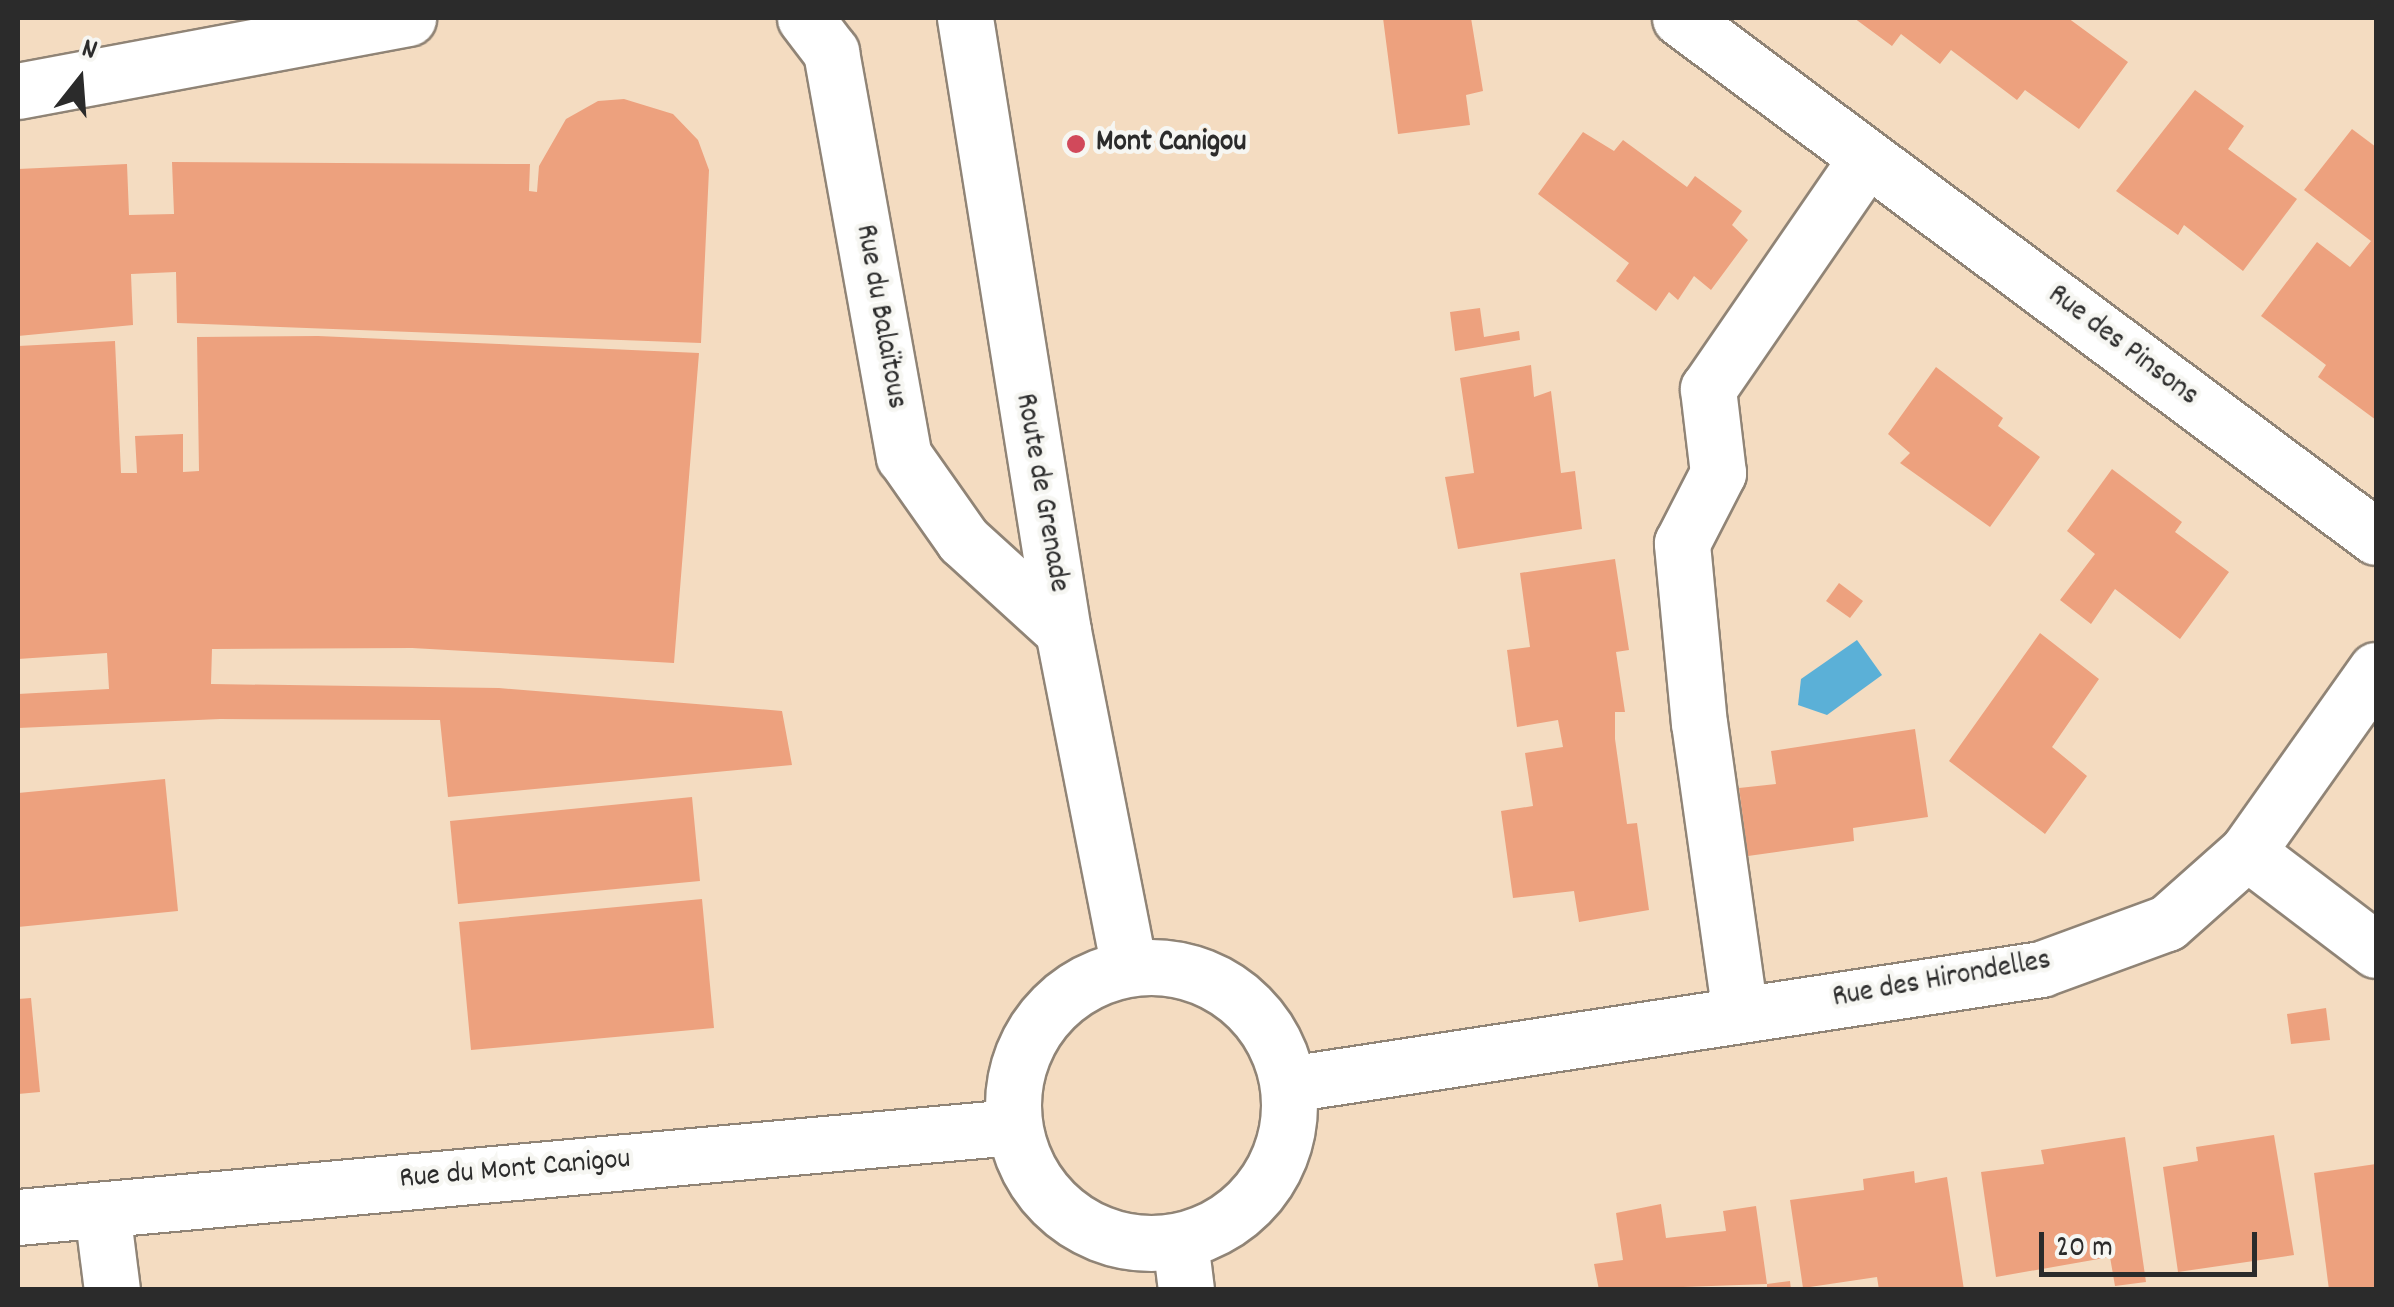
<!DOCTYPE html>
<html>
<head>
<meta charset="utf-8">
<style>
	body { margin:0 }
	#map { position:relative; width:2394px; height:1307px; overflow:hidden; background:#f4dcc1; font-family:Dekko,sans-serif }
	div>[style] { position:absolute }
	.water>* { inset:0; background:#5bb0d7 }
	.building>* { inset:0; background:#eda17e }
	.roads { filter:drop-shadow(2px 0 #908476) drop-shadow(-2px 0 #908476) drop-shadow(0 2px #908476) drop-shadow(0 -2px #908476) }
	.minor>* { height:55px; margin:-27.5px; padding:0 27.5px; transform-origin:27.5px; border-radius:27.5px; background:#fff }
	.major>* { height:55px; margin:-27.5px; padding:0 27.5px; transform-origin:27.5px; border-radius:27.5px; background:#fff }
	.major>.ring { margin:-27.5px; padding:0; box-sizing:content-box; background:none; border:55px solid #fff; border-radius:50% }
	.dots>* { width:28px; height:28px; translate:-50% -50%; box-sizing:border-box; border:5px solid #f6f6f2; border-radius:50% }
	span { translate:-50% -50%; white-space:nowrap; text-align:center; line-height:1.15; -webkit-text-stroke:9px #f6f6f2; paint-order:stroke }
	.poi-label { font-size:30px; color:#2b2b2b; font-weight:700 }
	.left { translate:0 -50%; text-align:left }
	.street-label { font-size:30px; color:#2b2b2b }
	.frame { position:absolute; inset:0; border:20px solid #2b2b2b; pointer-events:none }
	.north { position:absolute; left:30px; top:30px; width:100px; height:100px; -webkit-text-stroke:8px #f6f6f2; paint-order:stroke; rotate:17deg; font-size:28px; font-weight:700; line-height:40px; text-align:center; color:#2b2b2b }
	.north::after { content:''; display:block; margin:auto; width:35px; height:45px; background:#2b2b2b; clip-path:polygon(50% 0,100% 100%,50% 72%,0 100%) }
	.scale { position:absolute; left:2039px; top:1232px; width:218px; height:45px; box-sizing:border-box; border:5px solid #2b2b2b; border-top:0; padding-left:12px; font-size:30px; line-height:35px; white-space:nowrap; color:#2b2b2b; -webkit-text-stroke:8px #f6f6f2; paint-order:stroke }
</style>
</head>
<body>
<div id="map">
	<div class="water">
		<i style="clip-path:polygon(1857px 640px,1882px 675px,1827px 715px,1798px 705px,1801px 679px)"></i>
	</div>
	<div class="building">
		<i style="clip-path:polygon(1383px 18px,1471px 18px,1483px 91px,1466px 95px,1470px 125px,1398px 134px)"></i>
		<i style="clip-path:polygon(1854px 18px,2068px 18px,2128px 62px,2079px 129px,2025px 90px,2017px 100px,1951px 50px,1940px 64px,1901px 34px,1892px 46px)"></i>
		<i style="clip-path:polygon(2195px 90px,2244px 126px,2228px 149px,2297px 199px,2243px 271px,2184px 225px,2178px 235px,2116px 191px)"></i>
		<i style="clip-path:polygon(624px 99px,673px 114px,698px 140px,709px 170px,701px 343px,177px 323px,176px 272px,131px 274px,133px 325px,18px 336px,18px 169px,127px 164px,129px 215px,174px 214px,172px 162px,530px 164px,529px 191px,537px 192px,539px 166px,566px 119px,598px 101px)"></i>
		<i style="clip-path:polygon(2352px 129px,2376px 147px,2376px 420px,2318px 377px,2326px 365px,2261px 316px,2317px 242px,2350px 267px,2371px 241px,2304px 190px)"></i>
		<i style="clip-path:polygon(1583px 132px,1614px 151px,1623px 140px,1687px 187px,1695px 176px,1742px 211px,1732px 225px,1748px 240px,1711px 290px,1694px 276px,1678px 300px,1669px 292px,1656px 311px,1616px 281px,1629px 263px,1538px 194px)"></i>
		<i style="clip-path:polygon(1480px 308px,1484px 337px,1519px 331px,1520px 340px,1455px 351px,1450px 312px)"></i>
		<i style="clip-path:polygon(318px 336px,699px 353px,674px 663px,412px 648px,212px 649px,211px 684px,499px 688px,782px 711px,792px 765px,448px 797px,440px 720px,220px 719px,18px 728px,18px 694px,109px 689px,107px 653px,18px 659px,18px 346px,115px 341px,121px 473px,137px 473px,135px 436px,183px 434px,183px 472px,199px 471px,197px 337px)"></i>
		<i style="clip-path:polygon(1531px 365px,1534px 397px,1551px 391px,1561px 473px,1575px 471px,1582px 529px,1458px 549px,1445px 477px,1474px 473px,1460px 378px)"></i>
		<i style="clip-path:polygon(1936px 367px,2003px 418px,1998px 426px,2040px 457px,1990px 527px,1900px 463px,1910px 453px,1888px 434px)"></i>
		<i style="clip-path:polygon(2112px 469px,2182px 522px,2175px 532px,2229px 572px,2180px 639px,2115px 589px,2091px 624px,2060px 600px,2095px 554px,2067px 531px)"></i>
		<i style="clip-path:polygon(1615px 559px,1629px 650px,1616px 652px,1625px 712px,1615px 712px,1615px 739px,1627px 824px,1637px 823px,1649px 910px,1579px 922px,1574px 891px,1513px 898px,1501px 811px,1533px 806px,1525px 753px,1563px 747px,1558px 720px,1517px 727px,1507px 650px,1530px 647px,1520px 573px)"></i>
		<i style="clip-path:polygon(1839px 583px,1863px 601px,1850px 618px,1826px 601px)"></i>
		<i style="clip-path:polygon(2040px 633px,2099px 679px,2052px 747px,2087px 776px,2045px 834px,1949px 761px)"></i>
		<i style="clip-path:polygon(1915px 729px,1928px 817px,1853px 828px,1854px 841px,1748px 856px,1739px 788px,1776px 784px,1771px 751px)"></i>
		<i style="clip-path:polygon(165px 779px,178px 911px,18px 927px,18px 793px)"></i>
		<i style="clip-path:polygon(692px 797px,700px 881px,458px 904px,450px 821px)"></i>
		<i style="clip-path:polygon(702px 899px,714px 1028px,471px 1050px,459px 922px)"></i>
		<i style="clip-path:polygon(31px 998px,40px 1092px,18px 1094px,18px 999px)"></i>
		<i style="clip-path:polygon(2326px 1008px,2330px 1040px,2291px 1044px,2287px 1014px)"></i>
		<i style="clip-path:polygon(2274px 1135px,2294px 1255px,2178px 1272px,2163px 1167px,2198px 1161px,2196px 1147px)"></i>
		<i style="clip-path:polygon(2125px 1137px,2146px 1282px,2115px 1286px,2110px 1257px,1996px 1277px,1981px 1172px,2044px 1164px,2041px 1150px)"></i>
		<i style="clip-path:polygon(2376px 1164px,2376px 1290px,2329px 1290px,2314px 1173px)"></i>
		<i style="clip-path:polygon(1914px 1171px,1915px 1183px,1947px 1177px,1964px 1290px,1879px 1290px,1877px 1277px,1803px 1288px,1790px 1200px,1864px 1190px,1863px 1179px)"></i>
		<i style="clip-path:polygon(1661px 1204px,1666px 1238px,1726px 1231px,1723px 1211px,1756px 1206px,1767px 1284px,1599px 1290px,1594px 1264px,1623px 1260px,1616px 1213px)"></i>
		<i style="clip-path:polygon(1790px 1281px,1791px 1290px,1767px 1290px,1767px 1284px)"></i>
	</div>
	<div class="roads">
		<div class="minor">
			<i style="left:805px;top:18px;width:43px;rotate:52.6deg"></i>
			<i style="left:831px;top:52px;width:411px;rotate:79.8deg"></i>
			<i style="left:904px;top:456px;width:103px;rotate:54.9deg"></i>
			<i style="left:963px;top:540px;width:135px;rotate:42.3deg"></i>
			<i style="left:1680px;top:18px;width:868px;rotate:36.71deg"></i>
			<i style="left:18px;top:91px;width:397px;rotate:-10.6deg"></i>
			<i style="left:2247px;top:852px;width:162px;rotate:37.2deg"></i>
			<i style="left:1740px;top:1014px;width:293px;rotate:-98deg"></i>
			<i style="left:1699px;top:724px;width:182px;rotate:-95.4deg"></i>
			<i style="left:1682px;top:543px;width:79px;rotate:-62.8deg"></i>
			<i style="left:1718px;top:473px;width:85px;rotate:-96.8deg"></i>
			<i style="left:1708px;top:389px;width:280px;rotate:-55.5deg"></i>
			<i style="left:1289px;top:1084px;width:761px;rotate:-8.69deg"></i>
			<i style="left:2041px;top:969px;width:134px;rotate:-20.1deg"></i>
			<i style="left:2167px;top:923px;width:107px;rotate:-41.6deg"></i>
			<i style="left:2247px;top:852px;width:223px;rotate:-54.7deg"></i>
			<i style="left:102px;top:1211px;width:80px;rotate:82.8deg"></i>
			<i style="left:18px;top:1217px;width:999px;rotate:-5.17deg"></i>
		</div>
		<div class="major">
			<i style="left:965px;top:18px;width:621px;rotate:80.92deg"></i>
			<i style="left:1063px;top:631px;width:341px;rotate:78.9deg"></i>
			<i class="ring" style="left:1013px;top:967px;width:221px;height:221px"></i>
			<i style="left:1180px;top:1241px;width:49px;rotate:83deg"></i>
		</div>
	</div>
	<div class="dots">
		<i style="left:1076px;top:144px;background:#d1495b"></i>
	</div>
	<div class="poi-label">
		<span class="left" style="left:1096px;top:144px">Mont Canigou</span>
	</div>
	<div class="street-label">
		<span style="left:879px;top:317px;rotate:80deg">Rue du Balaïtous</span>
		<span style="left:2122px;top:347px;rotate:37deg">Rue des Pinsons</span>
		<span style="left:1040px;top:493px;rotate:80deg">Route de Grenade</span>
		<span style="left:1942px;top:981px;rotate:-10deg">Rue des Hirondelles</span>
		<span style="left:515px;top:1171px;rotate:-5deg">Rue du Mont Canigou</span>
	</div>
	<div class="frame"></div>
	<div class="north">N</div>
	<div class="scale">20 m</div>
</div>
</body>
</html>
